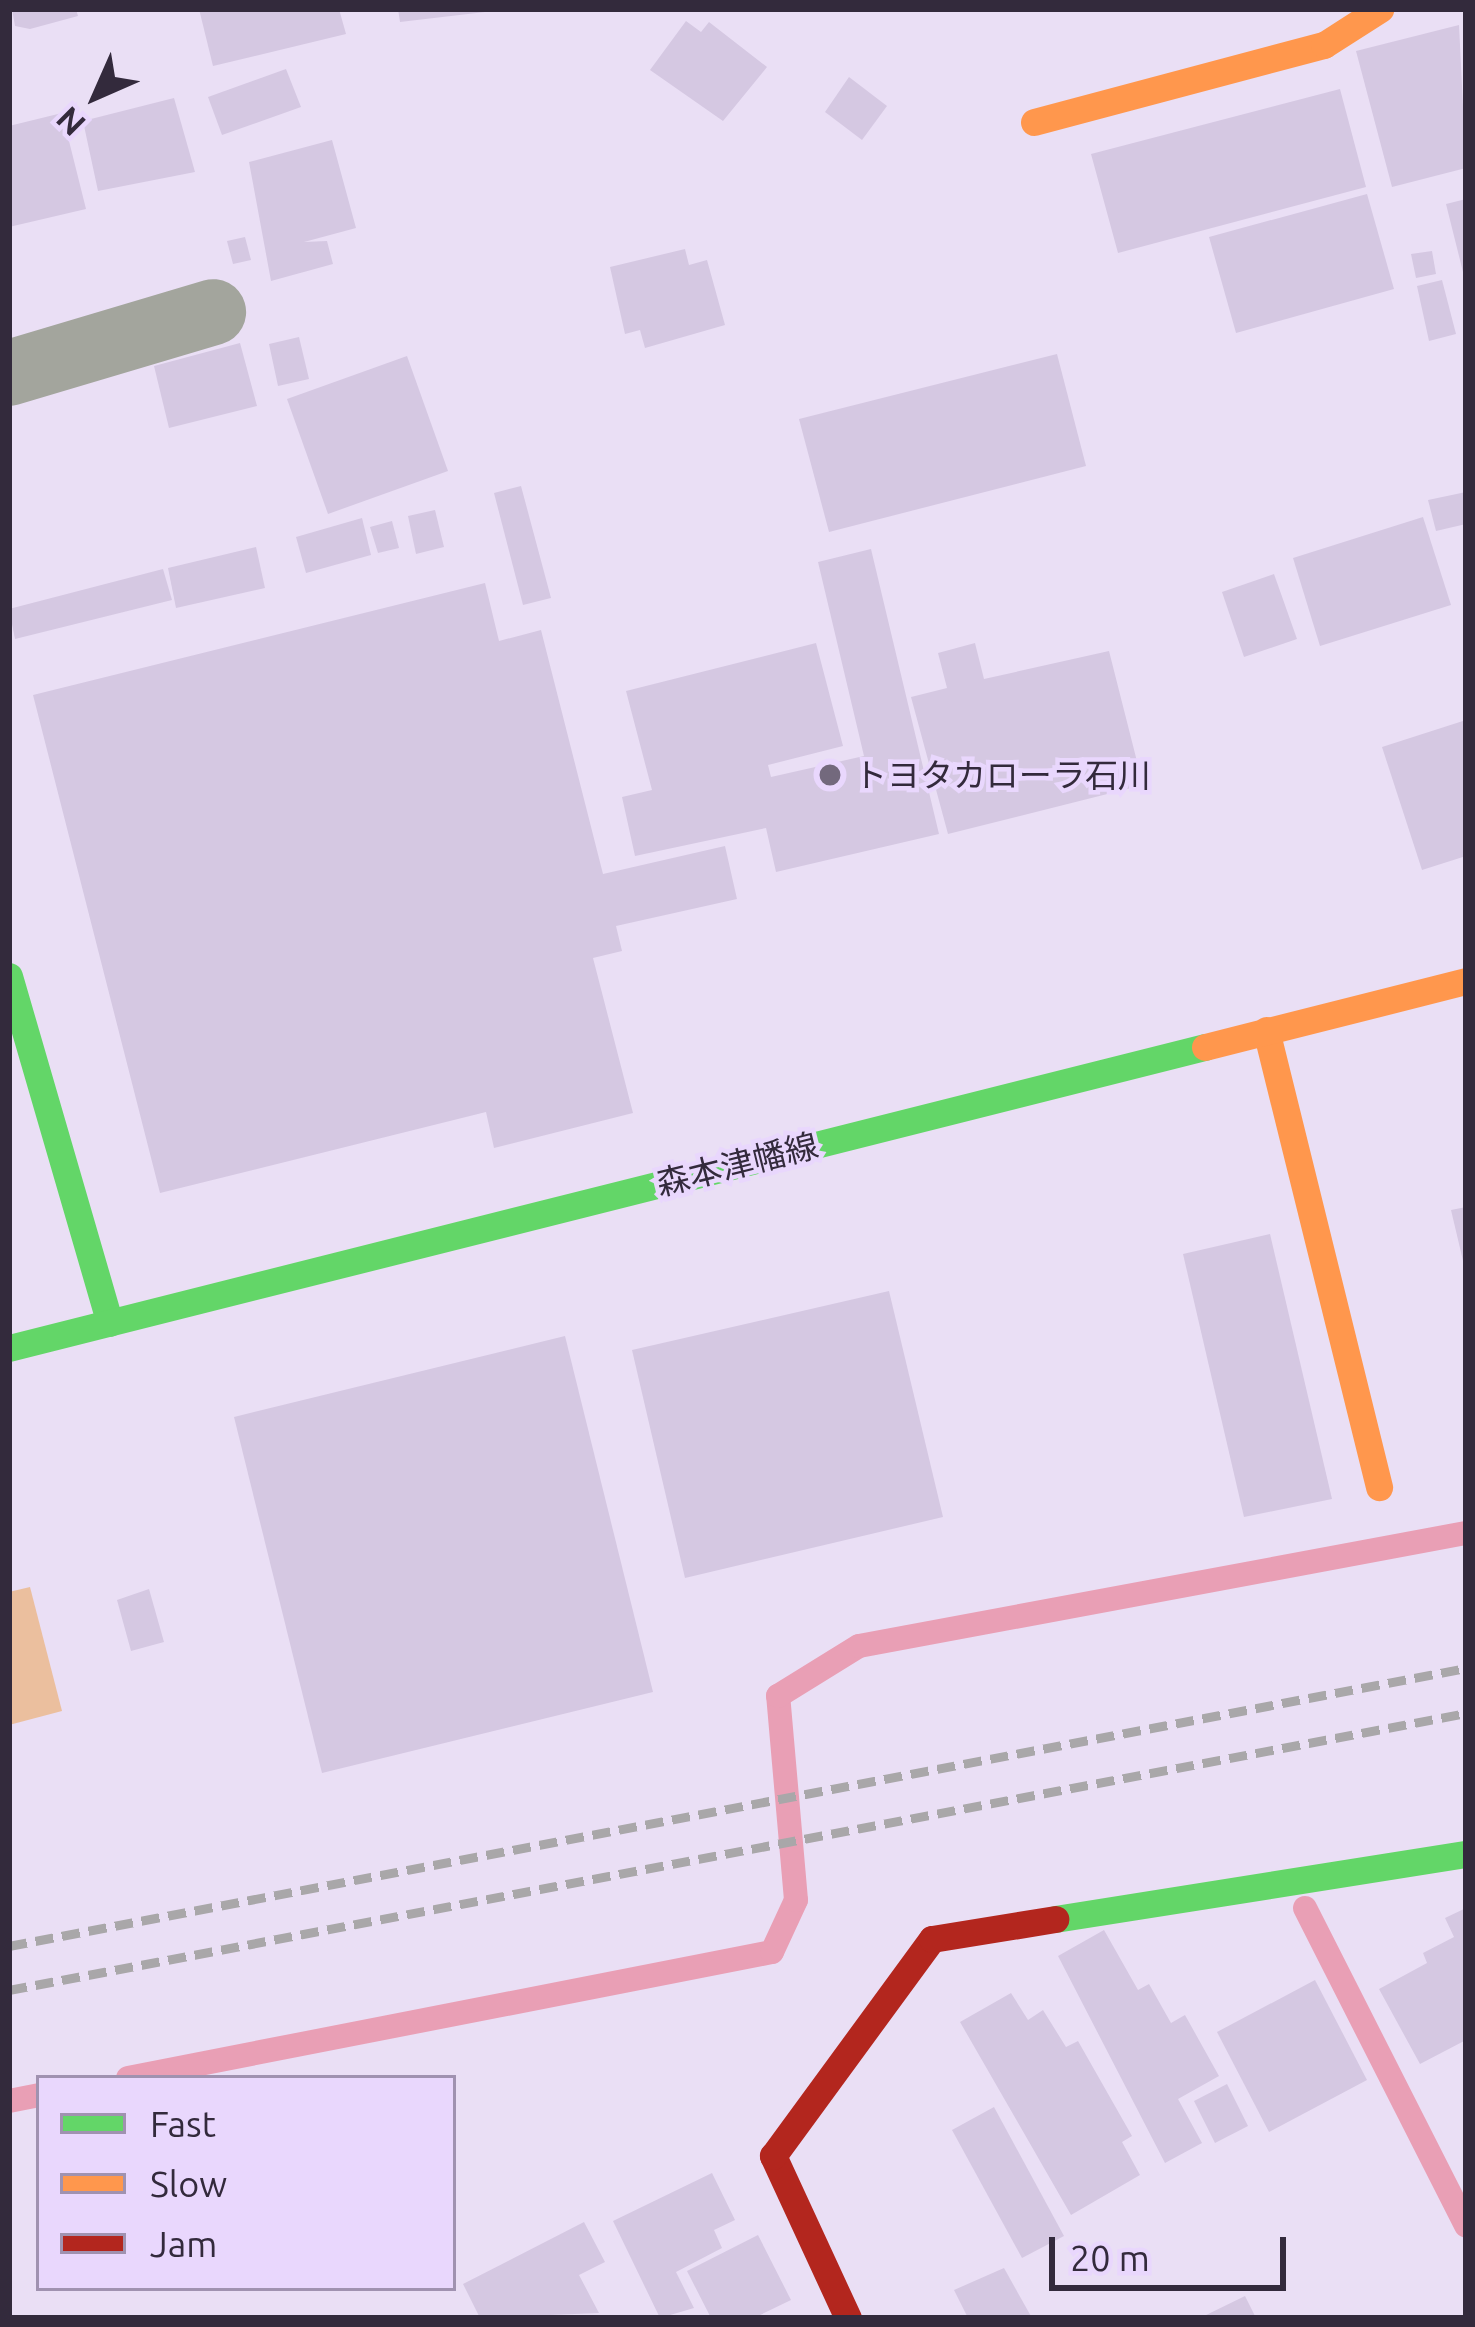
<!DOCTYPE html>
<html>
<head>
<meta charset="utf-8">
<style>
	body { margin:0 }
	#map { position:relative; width:1475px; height:2327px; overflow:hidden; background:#eadff5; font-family:Ubuntu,"Noto Sans JP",sans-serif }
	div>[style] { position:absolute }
	.green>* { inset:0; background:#ebbf9e }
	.stream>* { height:24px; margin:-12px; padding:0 12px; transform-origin:12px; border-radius:12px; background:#e99fb5 }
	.building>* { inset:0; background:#d5c8e2 }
	.street>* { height:66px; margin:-33px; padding:0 33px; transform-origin:33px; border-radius:33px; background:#a3a59d }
	.fast>* { height:27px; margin:-13.5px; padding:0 13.5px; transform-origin:13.5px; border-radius:13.5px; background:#63d668 }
	.slow>* { height:27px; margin:-13.5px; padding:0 13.5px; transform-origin:13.5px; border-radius:13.5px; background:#ff974d }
	.jam>* { height:27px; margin:-13.5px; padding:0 13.5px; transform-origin:13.5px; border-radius:13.5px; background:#b3261e }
	.rail>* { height:9px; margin-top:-4.5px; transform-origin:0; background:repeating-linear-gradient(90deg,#a9a7a9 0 18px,transparent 0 27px) }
	.dots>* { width:33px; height:33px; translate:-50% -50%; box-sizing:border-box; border:6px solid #e9d7fd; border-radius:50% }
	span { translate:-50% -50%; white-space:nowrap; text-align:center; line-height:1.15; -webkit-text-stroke:9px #e9d7fd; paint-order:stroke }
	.poi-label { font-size:33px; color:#332a3c }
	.left { translate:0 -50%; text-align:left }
	.street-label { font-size:33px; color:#332a3c }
	.frame { position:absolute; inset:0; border:12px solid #332a3c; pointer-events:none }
	.legend { position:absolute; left:36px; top:2075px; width:420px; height:216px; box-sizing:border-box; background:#e9d7fd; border:3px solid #a092b0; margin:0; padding:15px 21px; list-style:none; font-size:36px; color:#332a3c }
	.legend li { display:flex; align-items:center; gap:24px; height:60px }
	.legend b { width:60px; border:3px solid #a092b0 }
	.north { position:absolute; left:36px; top:36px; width:120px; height:120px; -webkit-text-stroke:9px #e9d7fd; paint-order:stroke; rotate:225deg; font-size:33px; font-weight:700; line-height:48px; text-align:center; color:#332a3c }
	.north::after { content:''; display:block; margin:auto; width:42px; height:54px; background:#332a3c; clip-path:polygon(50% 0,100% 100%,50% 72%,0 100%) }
	.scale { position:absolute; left:1049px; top:2237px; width:237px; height:54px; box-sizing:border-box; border:6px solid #332a3c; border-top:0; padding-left:15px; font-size:36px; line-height:42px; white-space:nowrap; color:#332a3c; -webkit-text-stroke:9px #e9d7fd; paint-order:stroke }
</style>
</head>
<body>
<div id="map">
	<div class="green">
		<i style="clip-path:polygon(30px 1587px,62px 1711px,9px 1725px,9px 1592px)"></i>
	</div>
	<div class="stream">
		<i style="left:1305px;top:1908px;width:356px;rotate:63.1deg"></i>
		<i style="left:128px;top:2078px;width:656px;rotate:-11.07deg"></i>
		<i style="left:772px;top:1952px;width:57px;rotate:-65.2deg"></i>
		<i style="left:796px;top:1900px;width:205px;rotate:-95deg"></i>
		<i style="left:778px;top:1696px;width:95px;rotate:-31.7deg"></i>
		<i style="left:859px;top:1646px;width:617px;rotate:-10.55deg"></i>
		<i style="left:9px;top:2101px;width:31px;rotate:-11deg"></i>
	</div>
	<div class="building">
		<i style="clip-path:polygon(12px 9px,76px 9px,78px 16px,30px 29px,15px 26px)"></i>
		<i style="clip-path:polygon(199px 9px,339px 9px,346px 34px,213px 66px)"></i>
		<i style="clip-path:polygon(398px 9px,485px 9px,485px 12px,400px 22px)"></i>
		<i style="clip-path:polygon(686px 21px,701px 32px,709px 22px,767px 67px,723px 121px,650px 70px)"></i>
		<i style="clip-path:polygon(1459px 25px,1466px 168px,1392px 187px,1356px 51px)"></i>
		<i style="clip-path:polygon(286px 69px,301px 107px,222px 135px,208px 97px)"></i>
		<i style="clip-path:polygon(849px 77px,887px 106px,862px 140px,825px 112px)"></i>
		<i style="clip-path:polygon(1340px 89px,1366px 187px,1118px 253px,1091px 154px)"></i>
		<i style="clip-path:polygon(174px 98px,195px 172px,98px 191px,83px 121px)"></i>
		<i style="clip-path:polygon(62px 113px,86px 209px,9px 227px,9px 126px)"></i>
		<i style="clip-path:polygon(332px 140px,356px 228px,304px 242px,327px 241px,333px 264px,271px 281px,249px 162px)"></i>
		<i style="clip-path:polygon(1367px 194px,1394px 289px,1236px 333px,1209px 237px)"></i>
		<i style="clip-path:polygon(1466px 199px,1466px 276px,1464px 276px,1446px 204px)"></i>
		<i style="clip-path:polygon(245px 237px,251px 260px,233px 264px,227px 241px)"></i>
		<i style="clip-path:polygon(685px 249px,689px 265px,707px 260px,725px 325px,645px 348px,640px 330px,625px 334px,610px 267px)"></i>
		<i style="clip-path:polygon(1432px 251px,1436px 274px,1416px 278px,1411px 254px)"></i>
		<i style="clip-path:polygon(1442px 280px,1456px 334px,1429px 341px,1417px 286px)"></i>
		<i style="clip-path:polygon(299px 337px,309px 379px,278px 386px,269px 344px)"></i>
		<i style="clip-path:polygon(240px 343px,257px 406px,169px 428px,154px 366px)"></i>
		<i style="clip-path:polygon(1057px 354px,1086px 466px,829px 532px,799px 419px)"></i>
		<i style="clip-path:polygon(407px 356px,448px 471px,328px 514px,287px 399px)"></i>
		<i style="clip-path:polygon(521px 486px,551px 598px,523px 605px,494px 493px)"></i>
		<i style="clip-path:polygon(1466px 492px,1466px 524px,1436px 531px,1428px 500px)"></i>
		<i style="clip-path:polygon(435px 510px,444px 547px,416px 554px,408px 516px)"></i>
		<i style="clip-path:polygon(1423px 517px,1451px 605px,1320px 646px,1293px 558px)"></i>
		<i style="clip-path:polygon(362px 518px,371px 555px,306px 573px,296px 537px)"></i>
		<i style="clip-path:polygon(392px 521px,399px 548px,378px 553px,370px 527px)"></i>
		<i style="clip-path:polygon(256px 547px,265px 588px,176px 608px,168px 568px)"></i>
		<i style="clip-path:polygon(871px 549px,939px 834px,776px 872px,766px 828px,635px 856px,622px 797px,652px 790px,626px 691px,816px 643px,843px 746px,768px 765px,771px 777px,864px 756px,818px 562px)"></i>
		<i style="clip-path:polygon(163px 569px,172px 600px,15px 639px,9px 609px)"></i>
		<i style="clip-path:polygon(1274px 574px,1297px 639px,1244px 657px,1222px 592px)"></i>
		<i style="clip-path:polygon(485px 583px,499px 641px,541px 630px,603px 874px,725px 846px,737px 899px,616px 926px,622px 951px,593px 958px,633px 1113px,494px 1148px,486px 1112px,160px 1193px,33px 695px)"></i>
		<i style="clip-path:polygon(975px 643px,984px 679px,1109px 651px,1143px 785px,948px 834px,911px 697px,947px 688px,938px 653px)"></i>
		<i style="clip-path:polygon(1466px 720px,1466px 856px,1422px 870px,1382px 747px)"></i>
		<i style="clip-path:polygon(1466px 1207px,1466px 1265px,1464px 1265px,1451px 1210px)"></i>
		<i style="clip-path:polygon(1270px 1234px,1332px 1499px,1244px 1517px,1183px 1254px)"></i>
		<i style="clip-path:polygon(889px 1291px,943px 1517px,685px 1578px,632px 1350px)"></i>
		<i style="clip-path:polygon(565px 1336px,653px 1692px,322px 1773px,234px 1417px)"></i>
		<i style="clip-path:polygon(149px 1589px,164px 1642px,131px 1651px,117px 1600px)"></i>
		<i style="clip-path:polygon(1466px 1908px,1466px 2040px,1420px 2064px,1379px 1989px,1427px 1963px,1423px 1953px,1454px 1937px,1445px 1918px)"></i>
		<i style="clip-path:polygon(1104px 1930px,1138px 1990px,1149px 1984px,1171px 2023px,1185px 2015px,1219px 2076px,1178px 2099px,1202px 2143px,1165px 2163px,1058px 1956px)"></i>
		<i style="clip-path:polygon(1315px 1980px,1367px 2080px,1269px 2132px,1217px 2032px)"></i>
		<i style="clip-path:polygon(1011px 1993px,1028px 2020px,1043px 2010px,1066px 2047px,1078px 2041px,1132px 2136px,1122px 2142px,1140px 2175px,1071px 2215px,960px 2022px)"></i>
		<i style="clip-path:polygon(1227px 2084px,1248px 2126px,1215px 2143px,1194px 2101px)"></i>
		<i style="clip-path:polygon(994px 2107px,1064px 2236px,1022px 2258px,952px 2130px)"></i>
		<i style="clip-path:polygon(712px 2173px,735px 2220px,714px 2230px,722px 2248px,676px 2272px,694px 2308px,660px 2318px,613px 2221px)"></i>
		<i style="clip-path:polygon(584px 2222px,605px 2262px,579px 2275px,599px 2313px,480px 2318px,463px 2284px)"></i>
		<i style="clip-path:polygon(758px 2235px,791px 2300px,754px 2318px,711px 2318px,687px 2271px)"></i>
		<i style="clip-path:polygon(1004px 2268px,1032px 2318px,968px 2318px,954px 2290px)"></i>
		<i style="clip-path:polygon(1245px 2296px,1256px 2318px,1200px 2318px)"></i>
	</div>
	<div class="street">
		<i style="left:9px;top:373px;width:213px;rotate:-16.6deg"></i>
	</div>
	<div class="fast">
		<i style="left:9px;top:976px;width:361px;rotate:73.8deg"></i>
		<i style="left:9px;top:1348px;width:1233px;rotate:-14.13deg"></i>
		<i style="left:1055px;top:1919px;width:416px;rotate:-9deg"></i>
	</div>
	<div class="slow">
		<i style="left:1034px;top:122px;width:300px;rotate:-14.9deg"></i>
		<i style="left:1324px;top:45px;width:67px;rotate:-32.7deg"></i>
		<i style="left:1266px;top:1030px;width:471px;rotate:76.1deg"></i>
		<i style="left:1205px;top:1047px;width:269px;rotate:-14.2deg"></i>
	</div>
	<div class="jam">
		<i style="left:848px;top:2318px;width:179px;rotate:-114.8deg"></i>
		<i style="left:773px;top:2156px;width:269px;rotate:-53.8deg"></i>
		<i style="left:932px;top:1939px;width:125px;rotate:-9.2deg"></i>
	</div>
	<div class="rail">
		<i style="left:9px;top:1946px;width:1483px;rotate:-10.8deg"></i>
		<i style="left:9px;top:1990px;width:1483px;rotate:-10.76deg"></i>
	</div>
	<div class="dots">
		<i style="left:830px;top:775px;background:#73697d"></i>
	</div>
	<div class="poi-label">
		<span class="left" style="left:854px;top:775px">トヨタカローラ石川</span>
	</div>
	<div class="street-label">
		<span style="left:737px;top:1164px;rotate:-14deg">森本津幡線</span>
	</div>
	<div class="frame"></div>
	<ul class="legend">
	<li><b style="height:15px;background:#63d668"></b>Fast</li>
	<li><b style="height:15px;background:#ff974d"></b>Slow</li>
	<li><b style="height:15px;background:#b3261e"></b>Jam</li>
	</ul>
	<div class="north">N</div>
	<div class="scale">20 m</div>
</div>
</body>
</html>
